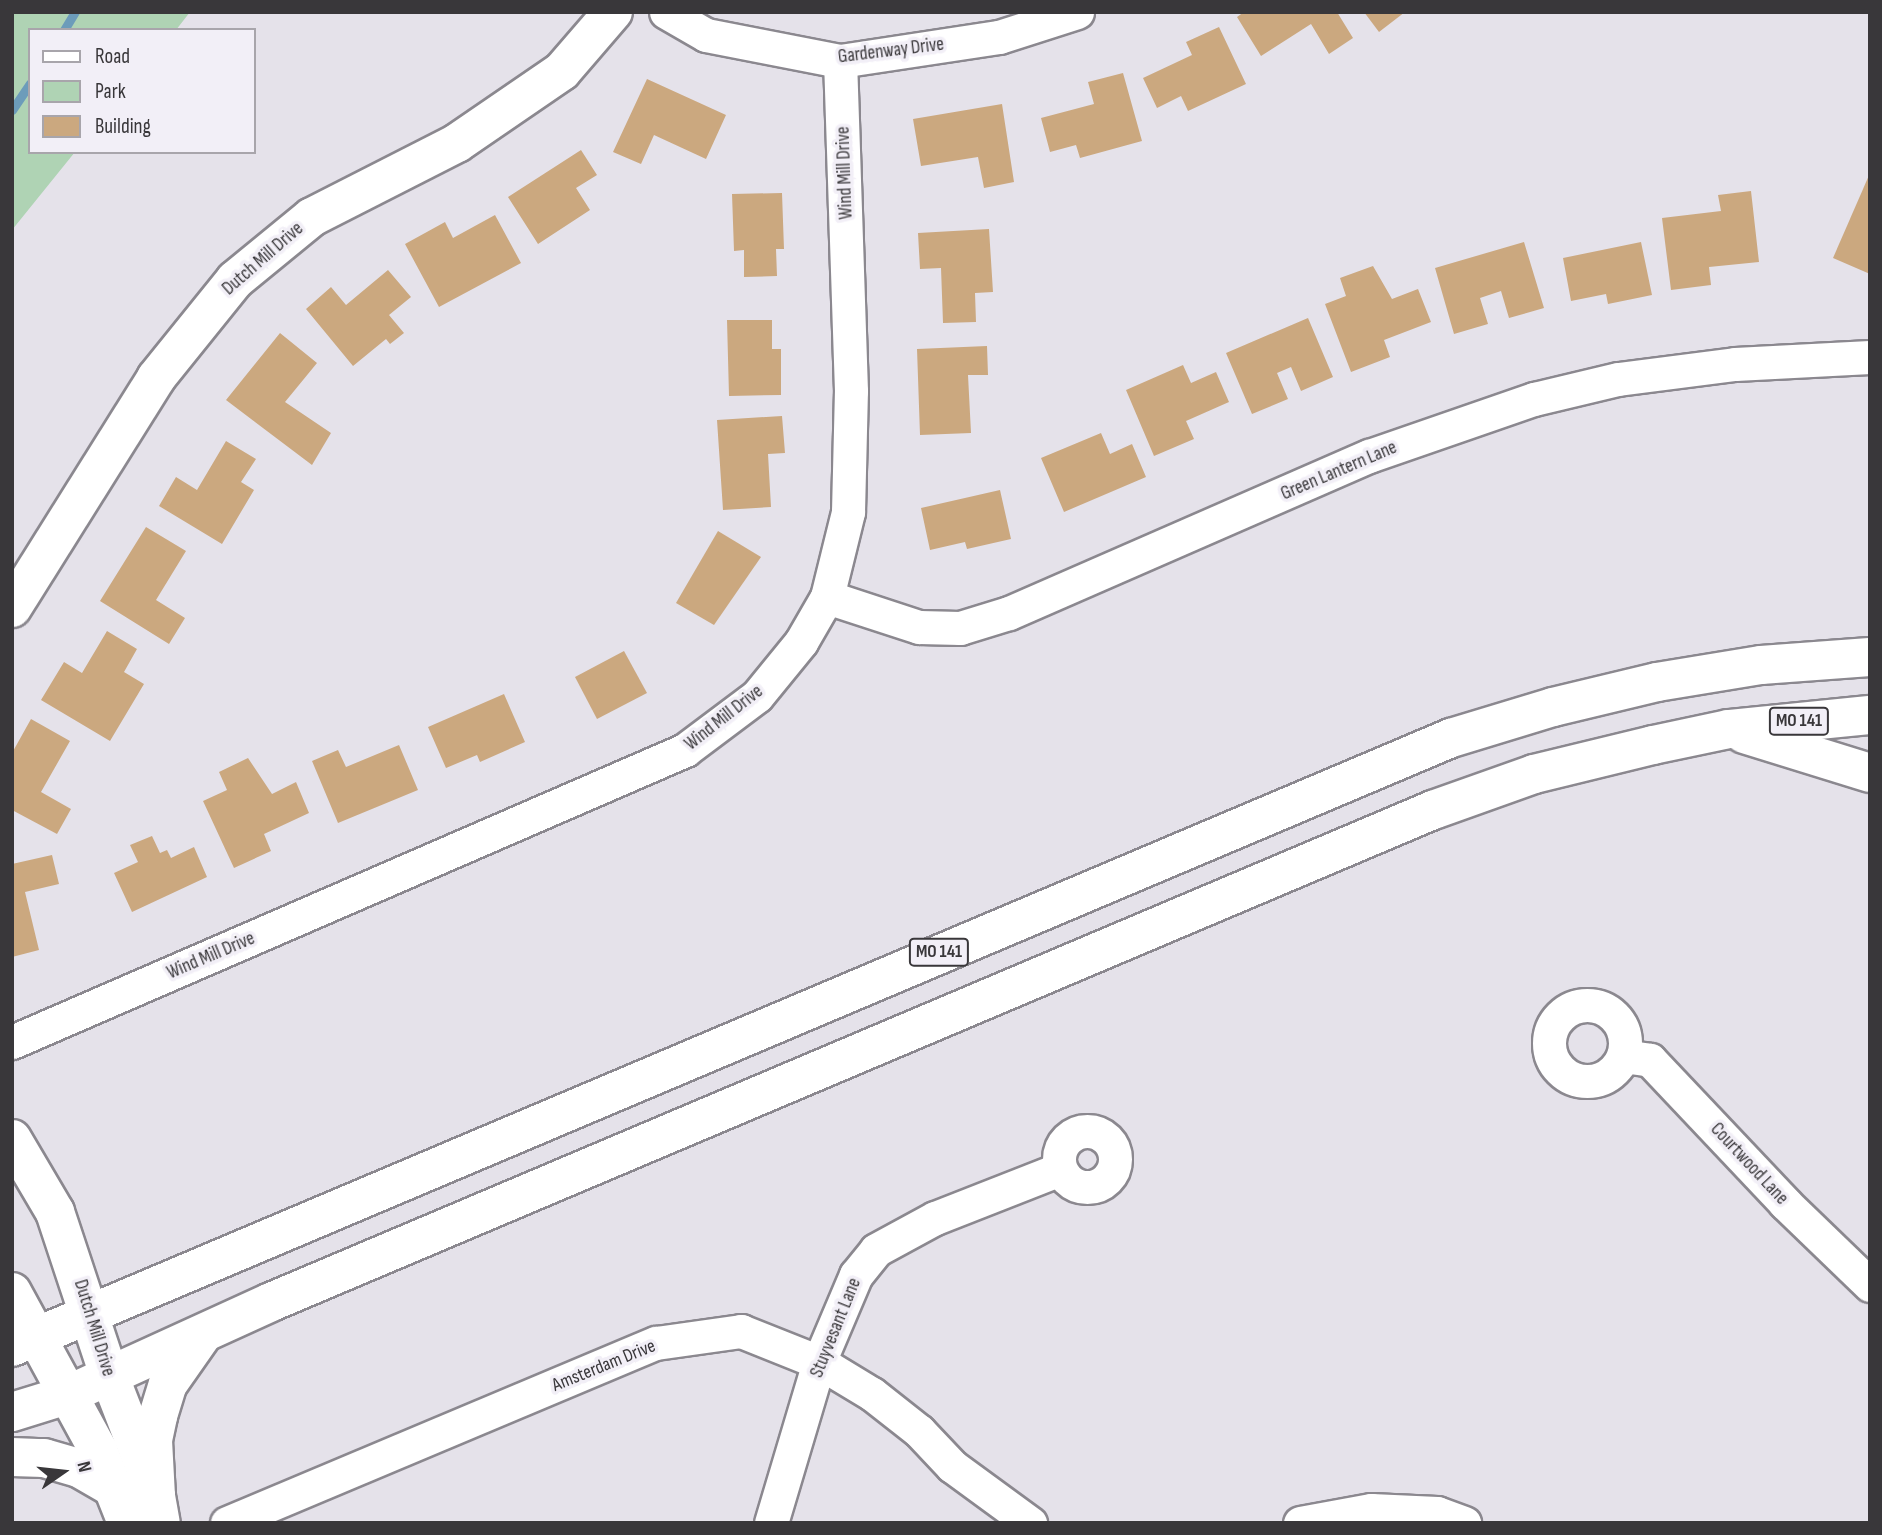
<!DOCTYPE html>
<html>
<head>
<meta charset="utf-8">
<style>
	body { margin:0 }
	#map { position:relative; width:1882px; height:1535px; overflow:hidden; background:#e5e2ea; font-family:"Sofia Sans Condensed",sans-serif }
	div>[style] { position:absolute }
	.green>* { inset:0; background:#afd3b4 }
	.stream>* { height:9px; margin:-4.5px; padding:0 4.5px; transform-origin:4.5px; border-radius:4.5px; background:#6c9cba }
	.building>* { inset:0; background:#cba87f }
	.roads { filter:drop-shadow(2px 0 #8b888f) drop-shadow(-2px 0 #8b888f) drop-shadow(0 2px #8b888f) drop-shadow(0 -2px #8b888f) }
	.street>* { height:33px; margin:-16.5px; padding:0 16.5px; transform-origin:16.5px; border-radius:16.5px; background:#fff }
	.street>.ring { margin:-16.5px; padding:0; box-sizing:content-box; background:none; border:33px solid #fff; border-radius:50% }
	.secondary>* { height:38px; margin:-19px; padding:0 19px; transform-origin:19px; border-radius:19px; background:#fff }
	.highway>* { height:38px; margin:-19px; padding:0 19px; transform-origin:19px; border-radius:19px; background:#fff }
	span { translate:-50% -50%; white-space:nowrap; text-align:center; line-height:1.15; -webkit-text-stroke:7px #f2eff7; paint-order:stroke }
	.shield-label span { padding:2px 5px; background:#f2eff7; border:2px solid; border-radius:5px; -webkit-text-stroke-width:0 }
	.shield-label { font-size:18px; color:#39373a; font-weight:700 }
	.street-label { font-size:19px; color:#39373a }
	.frame { position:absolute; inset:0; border:14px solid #39373a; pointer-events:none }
	.legend { position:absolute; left:28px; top:28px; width:228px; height:126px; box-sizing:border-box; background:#f2eff7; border:2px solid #a8a5ab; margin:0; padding:9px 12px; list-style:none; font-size:21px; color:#39373a }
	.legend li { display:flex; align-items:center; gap:14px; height:35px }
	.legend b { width:35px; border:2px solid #a8a5ab }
	.north { position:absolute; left:28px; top:1437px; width:70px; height:70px; -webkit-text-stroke:5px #f2eff7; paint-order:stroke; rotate:76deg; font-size:19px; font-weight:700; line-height:28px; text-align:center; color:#39373a }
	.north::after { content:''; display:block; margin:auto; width:24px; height:32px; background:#39373a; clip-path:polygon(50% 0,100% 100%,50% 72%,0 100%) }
</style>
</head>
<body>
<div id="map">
	<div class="green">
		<i style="clip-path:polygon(12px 12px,190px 12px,176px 30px,30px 30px,30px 152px,75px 152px,12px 230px)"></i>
	</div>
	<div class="stream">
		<i style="left:64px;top:30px;width:21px;rotate:-59deg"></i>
		<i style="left:12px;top:110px;width:32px;rotate:-56deg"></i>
	</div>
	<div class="building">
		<i style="clip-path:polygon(1244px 12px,1337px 12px,1353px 38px,1329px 54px,1311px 24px,1261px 56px,1237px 17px)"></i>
		<i style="clip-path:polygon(1364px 12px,1405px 12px,1379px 32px)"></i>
		<i style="clip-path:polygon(1219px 27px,1246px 84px,1188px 111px,1181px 96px,1157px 108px,1143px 78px,1192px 55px,1186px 42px)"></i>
		<i style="clip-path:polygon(1123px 73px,1142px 141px,1080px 158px,1076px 145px,1050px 152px,1041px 118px,1094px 104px,1088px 82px)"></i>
		<i style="clip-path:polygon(647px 79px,726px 115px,706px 159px,654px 135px,641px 164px,613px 152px)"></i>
		<i style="clip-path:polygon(1002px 104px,1014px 182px,984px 188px,978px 157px,921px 166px,913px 119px)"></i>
		<i style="clip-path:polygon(581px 150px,597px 175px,576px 188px,590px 210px,538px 244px,508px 197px)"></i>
		<i style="clip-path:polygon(1870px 173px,1870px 274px,1833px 258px)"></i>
		<i style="clip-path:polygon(1751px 191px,1759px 262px,1709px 267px,1711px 285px,1671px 290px,1662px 218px,1721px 211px,1718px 195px)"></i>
		<i style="clip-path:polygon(782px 193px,784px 249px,776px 249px,777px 276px,744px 277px,744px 250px,734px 251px,732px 194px)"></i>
		<i style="clip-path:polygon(495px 215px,521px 263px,439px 307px,405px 244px,445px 222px,453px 238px)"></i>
		<i style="clip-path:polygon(989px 229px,993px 292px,975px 293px,976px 322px,943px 323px,941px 268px,920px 269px,918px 233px)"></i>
		<i style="clip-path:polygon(1524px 242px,1544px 308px,1509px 318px,1501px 291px,1480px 298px,1488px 324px,1454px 334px,1435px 268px)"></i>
		<i style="clip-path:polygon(1641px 242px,1652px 295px,1608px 304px,1606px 294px,1571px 301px,1563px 258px)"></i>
		<i style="clip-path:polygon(1373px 266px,1392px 299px,1418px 289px,1431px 322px,1384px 340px,1390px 357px,1351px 372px,1325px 304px,1346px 296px,1340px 278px)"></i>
		<i style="clip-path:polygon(388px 270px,411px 297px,389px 315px,404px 333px,390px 344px,386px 339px,353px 366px,306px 309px,331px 287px,346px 305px)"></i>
		<i style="clip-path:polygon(1308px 318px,1333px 377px,1301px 391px,1291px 367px,1277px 373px,1288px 399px,1252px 414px,1226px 353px)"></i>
		<i style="clip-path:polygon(727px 320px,772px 320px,772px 349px,781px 349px,781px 395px,729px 396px)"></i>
		<i style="clip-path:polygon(280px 333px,317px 363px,285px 402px,331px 433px,312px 465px,226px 400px)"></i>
		<i style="clip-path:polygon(987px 346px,988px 375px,968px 375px,971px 433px,920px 435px,917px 349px)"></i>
		<i style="clip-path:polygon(1183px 365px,1191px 383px,1216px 372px,1229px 402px,1186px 421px,1194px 439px,1154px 456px,1126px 390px)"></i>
		<i style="clip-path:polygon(782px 416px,785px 453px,768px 454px,771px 507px,723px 510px,717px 420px)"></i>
		<i style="clip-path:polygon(1101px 433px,1110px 454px,1132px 444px,1146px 477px,1064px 512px,1041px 458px)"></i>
		<i style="clip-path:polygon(226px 441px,256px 459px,241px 482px,254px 490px,222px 544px,159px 506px,176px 477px,197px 490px)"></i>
		<i style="clip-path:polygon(1000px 490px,1011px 539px,967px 549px,965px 542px,930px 550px,921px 508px)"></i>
		<i style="clip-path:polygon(146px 527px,186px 551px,156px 600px,185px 618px,169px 644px,100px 601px)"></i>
		<i style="clip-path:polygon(718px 531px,761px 557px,714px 625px,676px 603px)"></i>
		<i style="clip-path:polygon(107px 631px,137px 649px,124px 672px,144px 684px,110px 741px,41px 700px,64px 662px,82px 673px)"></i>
		<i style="clip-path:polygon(624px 651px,647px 693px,597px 719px,575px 677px)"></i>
		<i style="clip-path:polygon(504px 694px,525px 742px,480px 762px,477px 755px,446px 768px,428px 727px)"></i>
		<i style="clip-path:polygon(31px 719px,70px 741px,41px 792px,71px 809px,57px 834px,12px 810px,12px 753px)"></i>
		<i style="clip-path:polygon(399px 745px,418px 790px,338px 823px,312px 761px,338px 750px,346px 767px)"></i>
		<i style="clip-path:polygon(248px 758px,272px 794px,296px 782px,309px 813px,264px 834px,271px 851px,234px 868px,203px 801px,227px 790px,219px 772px)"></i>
		<i style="clip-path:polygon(152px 836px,160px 853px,167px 850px,171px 858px,194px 847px,207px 877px,132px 912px,114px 873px,138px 862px,130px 845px)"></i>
		<i style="clip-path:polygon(52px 855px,59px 884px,25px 892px,39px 950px,12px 957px,12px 864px)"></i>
	</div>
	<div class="roads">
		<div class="street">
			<i style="left:666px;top:12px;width:46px;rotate:29.9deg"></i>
			<i style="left:706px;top:35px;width:136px;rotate:11deg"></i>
			<i style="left:840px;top:61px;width:161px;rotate:-8.6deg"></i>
			<i style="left:999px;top:37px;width:82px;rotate:-17.8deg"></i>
			<i style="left:827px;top:597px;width:97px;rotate:18.1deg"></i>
			<i style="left:919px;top:627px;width:41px;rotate:1.4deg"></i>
			<i style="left:960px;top:628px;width:51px;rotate:-17deg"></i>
			<i style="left:1009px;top:613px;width:393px;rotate:-23.6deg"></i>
			<i style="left:1369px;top:456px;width:175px;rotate:-19.1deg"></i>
			<i style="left:1534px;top:399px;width:86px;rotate:-13.4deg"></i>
			<i style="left:1618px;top:379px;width:118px;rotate:-7.3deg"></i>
			<i style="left:1735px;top:364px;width:135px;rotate:-3deg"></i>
			<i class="ring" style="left:1549px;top:1005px;width:43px;height:43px"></i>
			<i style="left:12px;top:1042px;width:734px;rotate:-23.45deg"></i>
			<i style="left:685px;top:750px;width:90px;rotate:-36.9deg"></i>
			<i style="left:757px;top:696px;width:70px;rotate:-50.8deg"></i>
			<i style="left:801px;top:642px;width:52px;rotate:-60deg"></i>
			<i style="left:827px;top:597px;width:88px;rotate:-76.1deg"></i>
			<i style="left:848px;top:512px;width:121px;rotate:-88.6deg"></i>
			<i style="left:851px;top:391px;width:330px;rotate:-91.9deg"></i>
			<i style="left:1623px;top:1056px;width:27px;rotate:8deg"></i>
			<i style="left:1650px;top:1060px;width:197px;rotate:46.6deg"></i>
			<i style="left:1785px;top:1203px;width:118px;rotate:44deg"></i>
			<i class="ring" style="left:1059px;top:1131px;width:23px;height:23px"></i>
			<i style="left:227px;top:1523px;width:465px;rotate:-22.8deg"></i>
			<i style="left:656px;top:1343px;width:86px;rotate:-8deg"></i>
			<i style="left:741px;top:1331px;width:84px;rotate:21.7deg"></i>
			<i style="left:819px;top:1362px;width:62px;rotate:31.1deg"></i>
			<i style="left:872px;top:1394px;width:60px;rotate:38.2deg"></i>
			<i style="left:919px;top:1431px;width:48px;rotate:46.7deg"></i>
			<i style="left:952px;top:1466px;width:97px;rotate:36.2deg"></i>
			<i style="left:771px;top:1523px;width:168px;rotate:-73.4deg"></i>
			<i style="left:819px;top:1362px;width:95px;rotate:-67deg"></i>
			<i style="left:856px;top:1275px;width:32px;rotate:-51deg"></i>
			<i style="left:876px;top:1250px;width:67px;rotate:-28.5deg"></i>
			<i style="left:935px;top:1218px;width:134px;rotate:-21.4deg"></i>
			<i style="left:1300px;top:1523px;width:72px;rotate:-10.4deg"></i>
			<i style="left:1371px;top:1510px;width:66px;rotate:2.6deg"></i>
			<i style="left:1437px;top:1513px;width:29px;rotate:20deg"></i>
		</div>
		<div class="secondary">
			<i style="left:12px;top:608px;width:271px;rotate:-57.9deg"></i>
			<i style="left:156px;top:378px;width:126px;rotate:-51.1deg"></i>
			<i style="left:235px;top:280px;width:99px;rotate:-39.3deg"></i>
			<i style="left:312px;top:217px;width:163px;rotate:-27deg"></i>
			<i style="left:457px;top:143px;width:127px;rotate:-34.4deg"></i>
			<i style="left:562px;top:71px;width:78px;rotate:-49.2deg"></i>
			<i style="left:12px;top:1139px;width:85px;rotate:59.5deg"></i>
			<i style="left:55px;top:1212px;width:172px;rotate:71.7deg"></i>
			<i style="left:109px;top:1375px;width:130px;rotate:68.8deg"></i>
			<i style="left:156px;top:1496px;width:27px;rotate:80deg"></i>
			<i style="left:12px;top:1292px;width:180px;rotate:61.4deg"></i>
			<i style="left:98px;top:1450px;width:79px;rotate:68.3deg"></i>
		</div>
		<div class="highway">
			<i style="left:1744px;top:734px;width:132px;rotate:17.2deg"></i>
			<i style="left:12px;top:1347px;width:1563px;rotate:-22.94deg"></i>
			<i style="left:1451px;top:738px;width:107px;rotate:-16.9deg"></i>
			<i style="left:1553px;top:707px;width:107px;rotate:-13.5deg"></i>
			<i style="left:1657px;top:682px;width:105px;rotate:-9.3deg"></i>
			<i style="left:1761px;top:665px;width:109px;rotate:-4.2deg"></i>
			<i style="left:12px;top:1412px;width:58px;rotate:-17.2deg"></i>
			<i style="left:67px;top:1395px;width:224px;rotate:-24.5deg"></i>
			<i style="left:271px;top:1302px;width:1262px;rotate:-22.95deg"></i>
			<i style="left:1433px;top:810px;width:107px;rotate:-19.6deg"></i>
			<i style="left:1534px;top:774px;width:122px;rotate:-13.7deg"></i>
			<i style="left:1653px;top:745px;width:78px;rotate:-11.9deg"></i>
			<i style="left:1729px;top:729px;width:142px;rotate:-5.7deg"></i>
			<i style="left:12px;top:1457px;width:32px;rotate:2deg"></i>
			<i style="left:44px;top:1458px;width:36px;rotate:16deg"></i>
			<i style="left:79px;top:1468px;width:39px;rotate:30deg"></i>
			<i style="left:156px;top:1496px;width:56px;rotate:-93.1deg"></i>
			<i style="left:153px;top:1440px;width:25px;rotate:-78deg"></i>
			<i style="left:158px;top:1416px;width:34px;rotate:-73deg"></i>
			<i style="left:168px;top:1384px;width:61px;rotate:-55deg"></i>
		</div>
	</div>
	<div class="shield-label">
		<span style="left:1799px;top:721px">MO 141</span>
		<span style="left:939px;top:952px">MO 141</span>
	</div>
	<div class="street-label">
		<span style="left:891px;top:51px;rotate:-7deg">Gardenway Drive</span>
		<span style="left:845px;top:173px;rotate:-92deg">Wind Mill Drive</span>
		<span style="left:263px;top:259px;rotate:-41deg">Dutch Mill Drive</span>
		<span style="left:1339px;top:471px;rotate:-23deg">Green Lantern Lane</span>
		<span style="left:724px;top:718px;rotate:-38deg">Wind Mill Drive</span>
		<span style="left:211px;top:956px;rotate:-23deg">Wind Mill Drive</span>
		<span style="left:1749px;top:1164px;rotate:47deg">Courtwood Lane</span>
		<span style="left:94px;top:1328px;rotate:73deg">Dutch Mill Drive</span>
		<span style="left:836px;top:1328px;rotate:-68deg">Stuyvesant Lane</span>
		<span style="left:604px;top:1366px;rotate:-22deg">Amsterdam Drive</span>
	</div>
	<div class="frame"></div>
	<ul class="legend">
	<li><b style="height:9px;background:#fff"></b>Road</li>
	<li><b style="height:19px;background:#afd3b4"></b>Park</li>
	<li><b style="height:19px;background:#cba87f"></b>Building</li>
	</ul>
	<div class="north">N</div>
</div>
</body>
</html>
